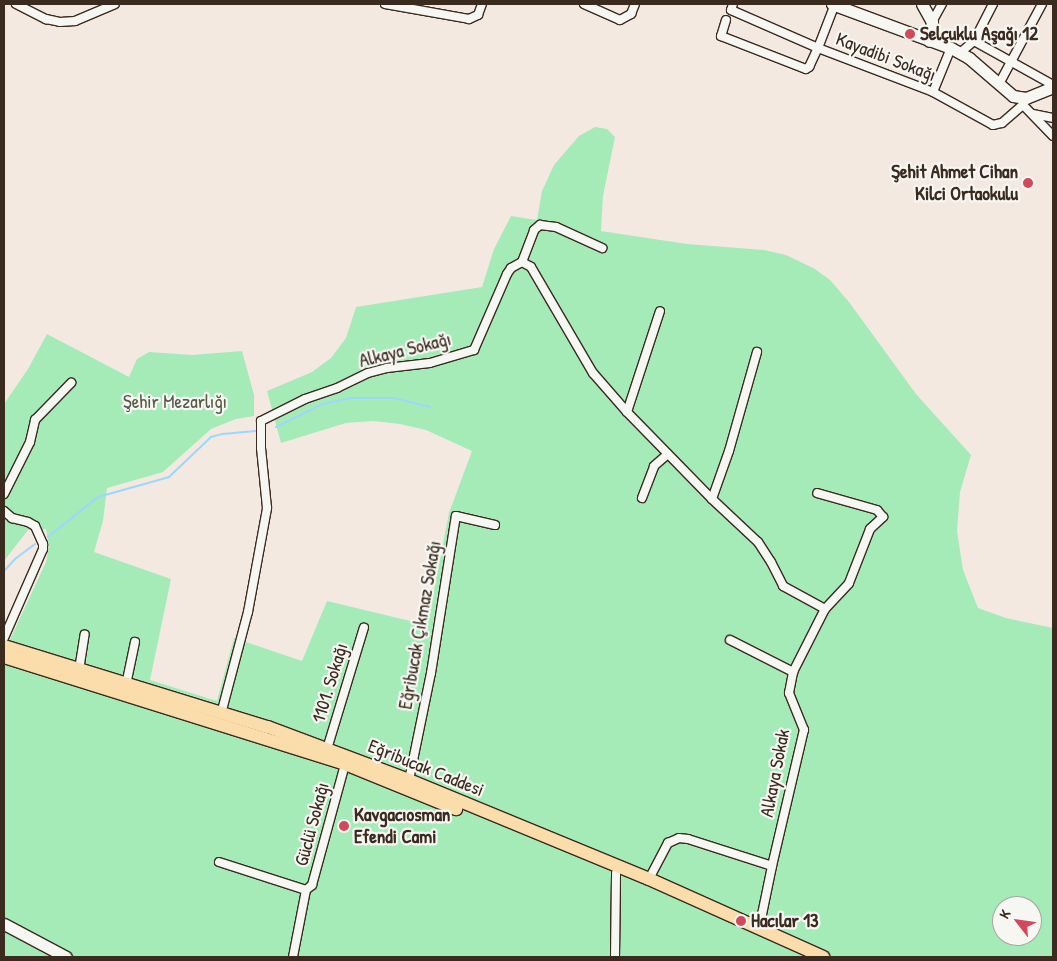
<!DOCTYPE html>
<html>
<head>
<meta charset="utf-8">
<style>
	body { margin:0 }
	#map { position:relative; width:1057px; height:961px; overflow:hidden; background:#f3e9e0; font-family:"Patrick Hand",sans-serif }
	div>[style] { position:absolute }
	.green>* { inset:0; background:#a5ebb8 }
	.stream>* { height:2px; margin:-1px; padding:0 1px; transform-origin:1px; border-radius:1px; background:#9dd7fe }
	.roads { filter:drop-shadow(1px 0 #3b2a1e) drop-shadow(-1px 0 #3b2a1e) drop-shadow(0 1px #3b2a1e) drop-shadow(0 -1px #3b2a1e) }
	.street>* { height:8px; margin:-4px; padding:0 4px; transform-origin:4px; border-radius:4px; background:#f6f6f2 }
	.secondary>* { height:11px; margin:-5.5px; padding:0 5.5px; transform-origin:5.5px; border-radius:5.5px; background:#f6f6f2 }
	.primary>* { height:12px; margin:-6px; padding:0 6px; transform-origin:6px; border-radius:6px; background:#fbddab }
	.dots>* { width:14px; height:14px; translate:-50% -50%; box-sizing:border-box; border:2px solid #f6f6f2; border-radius:50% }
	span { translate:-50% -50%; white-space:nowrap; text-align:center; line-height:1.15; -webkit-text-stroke:4.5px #f6f6f2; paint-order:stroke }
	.poi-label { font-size:19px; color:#3b2a1e; font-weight:700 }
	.left { translate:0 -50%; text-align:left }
	.right { translate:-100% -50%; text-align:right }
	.street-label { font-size:19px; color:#3b2a1e }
	.park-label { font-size:19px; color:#565a44 }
	.frame { position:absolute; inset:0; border:5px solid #3b2a1e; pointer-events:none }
	.north { position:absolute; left:992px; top:896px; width:50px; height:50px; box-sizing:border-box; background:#f6f6f2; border:1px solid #aba49d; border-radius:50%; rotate:300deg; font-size:14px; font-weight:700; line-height:20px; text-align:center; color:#3b2a1e }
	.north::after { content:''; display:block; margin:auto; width:18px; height:22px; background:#d1495b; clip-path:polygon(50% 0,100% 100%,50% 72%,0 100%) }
</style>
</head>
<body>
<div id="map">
	<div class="green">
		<i style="clip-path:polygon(evenodd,595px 127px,607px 129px,615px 137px,603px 196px,601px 231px,687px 244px,764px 250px,786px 255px,815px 269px,830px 280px,849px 302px,916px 394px,971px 455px,960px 492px,957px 531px,963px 570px,978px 608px,1006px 618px,1053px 628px,1053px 957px,4px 957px,4px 641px,8px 644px,46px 562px,49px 546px,46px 529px,28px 530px,4px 561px,4px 404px,28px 369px,47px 334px,129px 377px,137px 359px,149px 352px,192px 355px,242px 351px,254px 395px,254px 416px,236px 419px,211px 429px,163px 472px,107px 488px,103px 521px,94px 552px,171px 579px,150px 680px,217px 701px,234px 638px,302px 661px,327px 601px,427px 625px,449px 513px,472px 451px,426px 430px,400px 424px,373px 421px,346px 423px,281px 443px,267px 391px,312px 372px,331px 358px,346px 338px,356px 307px,482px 287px,494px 249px,511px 216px,537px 220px,542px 191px,554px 165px,579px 136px,595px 127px,1002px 906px,1032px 906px,1032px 936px,1002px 936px,1002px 906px)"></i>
	</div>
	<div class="stream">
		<i style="left:276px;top:427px;width:52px;rotate:-26.1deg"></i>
		<i style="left:323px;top:404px;width:29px;rotate:-12deg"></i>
		<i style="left:351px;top:398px;width:43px"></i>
		<i style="left:394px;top:398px;width:37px;rotate:14deg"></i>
		<i style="left:48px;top:537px;width:64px;rotate:-38.7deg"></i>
		<i style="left:98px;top:497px;width:74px;rotate:-15.7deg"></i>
		<i style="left:169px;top:477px;width:58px;rotate:-43.6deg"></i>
		<i style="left:211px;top:437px;width:11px;rotate:-15deg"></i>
		<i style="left:222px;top:434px;width:34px;rotate:-5deg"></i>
		<i style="left:4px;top:571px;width:16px;rotate:-47deg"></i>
		<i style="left:15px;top:559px;width:25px;rotate:-37deg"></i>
	</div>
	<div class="roads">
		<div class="street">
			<i style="left:16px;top:4px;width:34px;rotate:27deg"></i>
			<i style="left:46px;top:19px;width:14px;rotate:12deg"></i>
			<i style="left:60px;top:22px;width:15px;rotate:-4deg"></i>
			<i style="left:75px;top:21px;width:43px;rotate:-23deg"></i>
			<i style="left:385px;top:4px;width:85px;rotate:10.1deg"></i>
			<i style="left:469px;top:19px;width:10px;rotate:-24deg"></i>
			<i style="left:478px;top:15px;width:12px;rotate:-70deg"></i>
			<i style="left:584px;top:4px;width:39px;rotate:24deg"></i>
			<i style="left:620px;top:20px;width:13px;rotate:-29deg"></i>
			<i style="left:631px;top:14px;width:11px;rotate:-68deg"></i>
			<i style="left:733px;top:4px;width:6px;rotate:108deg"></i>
			<i style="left:731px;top:10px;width:95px;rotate:23.6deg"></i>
			<i style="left:818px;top:48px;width:123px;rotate:20.9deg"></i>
			<i style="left:933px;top:92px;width:68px;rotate:28.8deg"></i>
			<i style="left:993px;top:125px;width:9px;rotate:-13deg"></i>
			<i style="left:1002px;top:123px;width:28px;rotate:-41deg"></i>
			<i style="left:726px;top:20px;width:17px;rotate:107deg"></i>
			<i style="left:721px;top:36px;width:91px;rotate:21.2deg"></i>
			<i style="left:806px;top:69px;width:4px;rotate:-34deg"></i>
			<i style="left:809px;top:67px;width:21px;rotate:-65deg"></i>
			<i style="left:818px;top:48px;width:47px;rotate:-68.9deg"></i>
			<i style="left:932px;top:22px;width:21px;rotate:-61deg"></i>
			<i style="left:974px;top:41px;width:90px;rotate:29.1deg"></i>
			<i style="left:960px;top:53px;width:18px;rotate:-41deg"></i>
			<i style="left:974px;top:41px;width:42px;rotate:-62.8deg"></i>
			<i style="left:999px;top:84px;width:91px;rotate:-61.7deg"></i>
			<i style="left:933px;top:92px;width:48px;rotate:-67.8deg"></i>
			<i style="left:1023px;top:100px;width:5px;rotate:90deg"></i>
			<i style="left:1023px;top:105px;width:43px;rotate:45.9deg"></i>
			<i style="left:1033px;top:114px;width:20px;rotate:11deg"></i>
			<i style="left:522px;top:262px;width:34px;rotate:-69deg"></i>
			<i style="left:534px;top:230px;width:8px;rotate:-40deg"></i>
			<i style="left:540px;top:225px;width:16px;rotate:7deg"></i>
			<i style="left:556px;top:227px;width:51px;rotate:24.5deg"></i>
			<i style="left:627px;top:412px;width:106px;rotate:-71.9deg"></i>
			<i style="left:4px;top:494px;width:58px;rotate:-63.4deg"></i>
			<i style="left:30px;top:442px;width:23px;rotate:-77deg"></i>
			<i style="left:35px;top:420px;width:52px;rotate:-45.8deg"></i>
			<i style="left:642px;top:498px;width:34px;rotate:-69deg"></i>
			<i style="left:654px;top:466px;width:18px;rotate:-41deg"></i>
			<i style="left:712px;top:499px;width:51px;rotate:-70.5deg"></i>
			<i style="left:729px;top:451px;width:103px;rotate:-74.2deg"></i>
			<i style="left:4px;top:511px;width:11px;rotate:41deg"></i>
			<i style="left:12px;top:518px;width:16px;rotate:14deg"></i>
			<i style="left:28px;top:522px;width:8px;rotate:30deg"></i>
			<i style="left:35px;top:526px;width:20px;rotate:66deg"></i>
			<i style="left:43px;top:544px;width:5px;rotate:90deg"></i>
			<i style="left:43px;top:549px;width:97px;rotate:113.7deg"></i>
			<i style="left:730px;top:640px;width:71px;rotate:26.9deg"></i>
			<i style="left:79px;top:670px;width:36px;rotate:-81deg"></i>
			<i style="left:126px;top:685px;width:44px;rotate:-78.2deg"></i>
			<i style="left:221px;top:714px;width:106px;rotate:-75.2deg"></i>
			<i style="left:248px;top:612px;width:106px;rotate:-79.6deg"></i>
			<i style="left:267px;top:508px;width:60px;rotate:-95.7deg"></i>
			<i style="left:261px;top:448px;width:27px;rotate:-90deg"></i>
			<i style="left:261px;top:421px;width:49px;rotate:-26.6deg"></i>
			<i style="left:305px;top:399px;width:34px;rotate:-19deg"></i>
			<i style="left:337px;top:388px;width:34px;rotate:-26deg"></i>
			<i style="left:368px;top:373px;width:20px;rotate:-15deg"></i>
			<i style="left:387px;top:368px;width:43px;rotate:-6.6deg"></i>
			<i style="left:430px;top:363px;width:46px;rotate:-16.5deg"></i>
			<i style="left:474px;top:350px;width:83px;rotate:-66.5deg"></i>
			<i style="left:507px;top:274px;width:7px;rotate:-56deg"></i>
			<i style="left:511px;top:268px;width:13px;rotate:-29deg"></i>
			<i style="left:522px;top:262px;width:10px;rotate:29deg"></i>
			<i style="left:531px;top:267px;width:123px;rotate:59.7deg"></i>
			<i style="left:593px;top:373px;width:52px;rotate:48.9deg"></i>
			<i style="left:627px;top:412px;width:122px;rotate:45.7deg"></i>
			<i style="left:712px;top:499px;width:63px;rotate:43.1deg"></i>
			<i style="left:758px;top:542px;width:24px;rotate:57deg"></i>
			<i style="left:771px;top:562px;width:27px;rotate:63deg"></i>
			<i style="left:783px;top:586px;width:48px;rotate:28.7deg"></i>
			<i style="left:327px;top:749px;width:127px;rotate:-73.1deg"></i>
			<i style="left:409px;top:780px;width:109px;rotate:-78.4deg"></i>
			<i style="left:431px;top:673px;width:159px;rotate:-81deg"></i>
			<i style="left:456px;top:516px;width:40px;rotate:13deg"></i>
			<i style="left:219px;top:862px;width:91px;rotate:17.8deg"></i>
			<i style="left:306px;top:890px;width:68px;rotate:101deg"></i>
			<i style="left:649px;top:879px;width:41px;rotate:-62.2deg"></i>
			<i style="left:668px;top:843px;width:12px;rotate:-24deg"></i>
			<i style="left:679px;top:838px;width:9px;rotate:6deg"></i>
			<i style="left:688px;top:839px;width:88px;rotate:17.8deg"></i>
			<i style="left:772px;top:866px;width:140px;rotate:-76.8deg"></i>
			<i style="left:804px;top:730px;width:40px;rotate:-112deg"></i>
			<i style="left:789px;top:693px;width:21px;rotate:-79deg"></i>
			<i style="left:793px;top:672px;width:71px;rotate:-63.1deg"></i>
			<i style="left:825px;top:609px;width:35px;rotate:-47deg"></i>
			<i style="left:849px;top:583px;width:58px;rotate:-68.7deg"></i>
			<i style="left:870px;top:529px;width:18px;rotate:-43deg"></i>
			<i style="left:883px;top:517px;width:9px;rotate:-131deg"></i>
			<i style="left:877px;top:510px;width:62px;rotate:-164.2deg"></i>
			<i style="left:306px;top:890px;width:8px;rotate:-40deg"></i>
			<i style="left:312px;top:885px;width:125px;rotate:-74.7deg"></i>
			<i style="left:759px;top:929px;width:64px;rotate:-78.3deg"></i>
			<i style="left:615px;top:957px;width:84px;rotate:-89.3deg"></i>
		</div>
		<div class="secondary">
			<i style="left:832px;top:4px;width:127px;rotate:20.3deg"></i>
			<i style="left:951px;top:48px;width:21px;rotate:29deg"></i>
			<i style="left:969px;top:58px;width:58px;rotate:40.8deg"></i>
			<i style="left:1013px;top:96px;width:13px;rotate:9deg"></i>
			<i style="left:1026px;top:98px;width:29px;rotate:-22deg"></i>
			<i style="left:922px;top:4px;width:21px;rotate:61deg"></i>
			<i style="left:932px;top:22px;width:19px;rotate:99deg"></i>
			<i style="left:4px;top:924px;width:70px;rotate:28deg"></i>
		</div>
		<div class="primary">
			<i style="left:4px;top:646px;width:276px;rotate:17.1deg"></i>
			<i style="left:268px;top:727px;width:151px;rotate:20.6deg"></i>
			<i style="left:409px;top:780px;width:260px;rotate:22.4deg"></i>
			<i style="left:649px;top:879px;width:191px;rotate:24.1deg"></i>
			<i style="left:4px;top:657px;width:357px;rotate:17.4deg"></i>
			<i style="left:345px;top:764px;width:120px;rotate:22.1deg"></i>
		</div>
	</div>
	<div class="dots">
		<i style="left:910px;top:34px;background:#d1495b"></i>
		<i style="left:1028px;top:183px;background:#d1495b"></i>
		<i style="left:344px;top:826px;background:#d1495b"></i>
		<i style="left:741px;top:921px;background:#d1495b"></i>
	</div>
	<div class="poi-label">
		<span class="left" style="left:920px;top:34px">Selçuklu Aşağı 12</span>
		<span class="right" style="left:1018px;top:183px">Şehit Ahmet Cihan<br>Kilci Ortaokulu</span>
		<span class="left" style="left:354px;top:826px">Kavgacıosman<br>Efendi Cami</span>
		<span class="left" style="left:751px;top:921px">Hacılar 13</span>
	</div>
	<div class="street-label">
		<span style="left:886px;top:57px;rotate:21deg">Kayadibi Sokağı</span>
		<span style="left:405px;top:350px;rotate:-14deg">Alkaya Sokağı</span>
		<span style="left:420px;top:625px;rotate:-80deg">Eğribucak Çıkmaz Sokağı</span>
		<span style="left:330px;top:683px;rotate:-73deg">1101. Sokağı</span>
		<span style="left:426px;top:768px;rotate:22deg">Eğribucak Caddesi</span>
		<span style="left:775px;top:773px;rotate:-79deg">Alkaya Sokak</span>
		<span style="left:312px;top:824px;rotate:-75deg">Güclü Sokağı</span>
	</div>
	<div class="park-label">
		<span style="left:175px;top:402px">Şehir Mezarlığı</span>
	</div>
	<div class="frame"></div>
	<div class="north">K</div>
</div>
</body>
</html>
